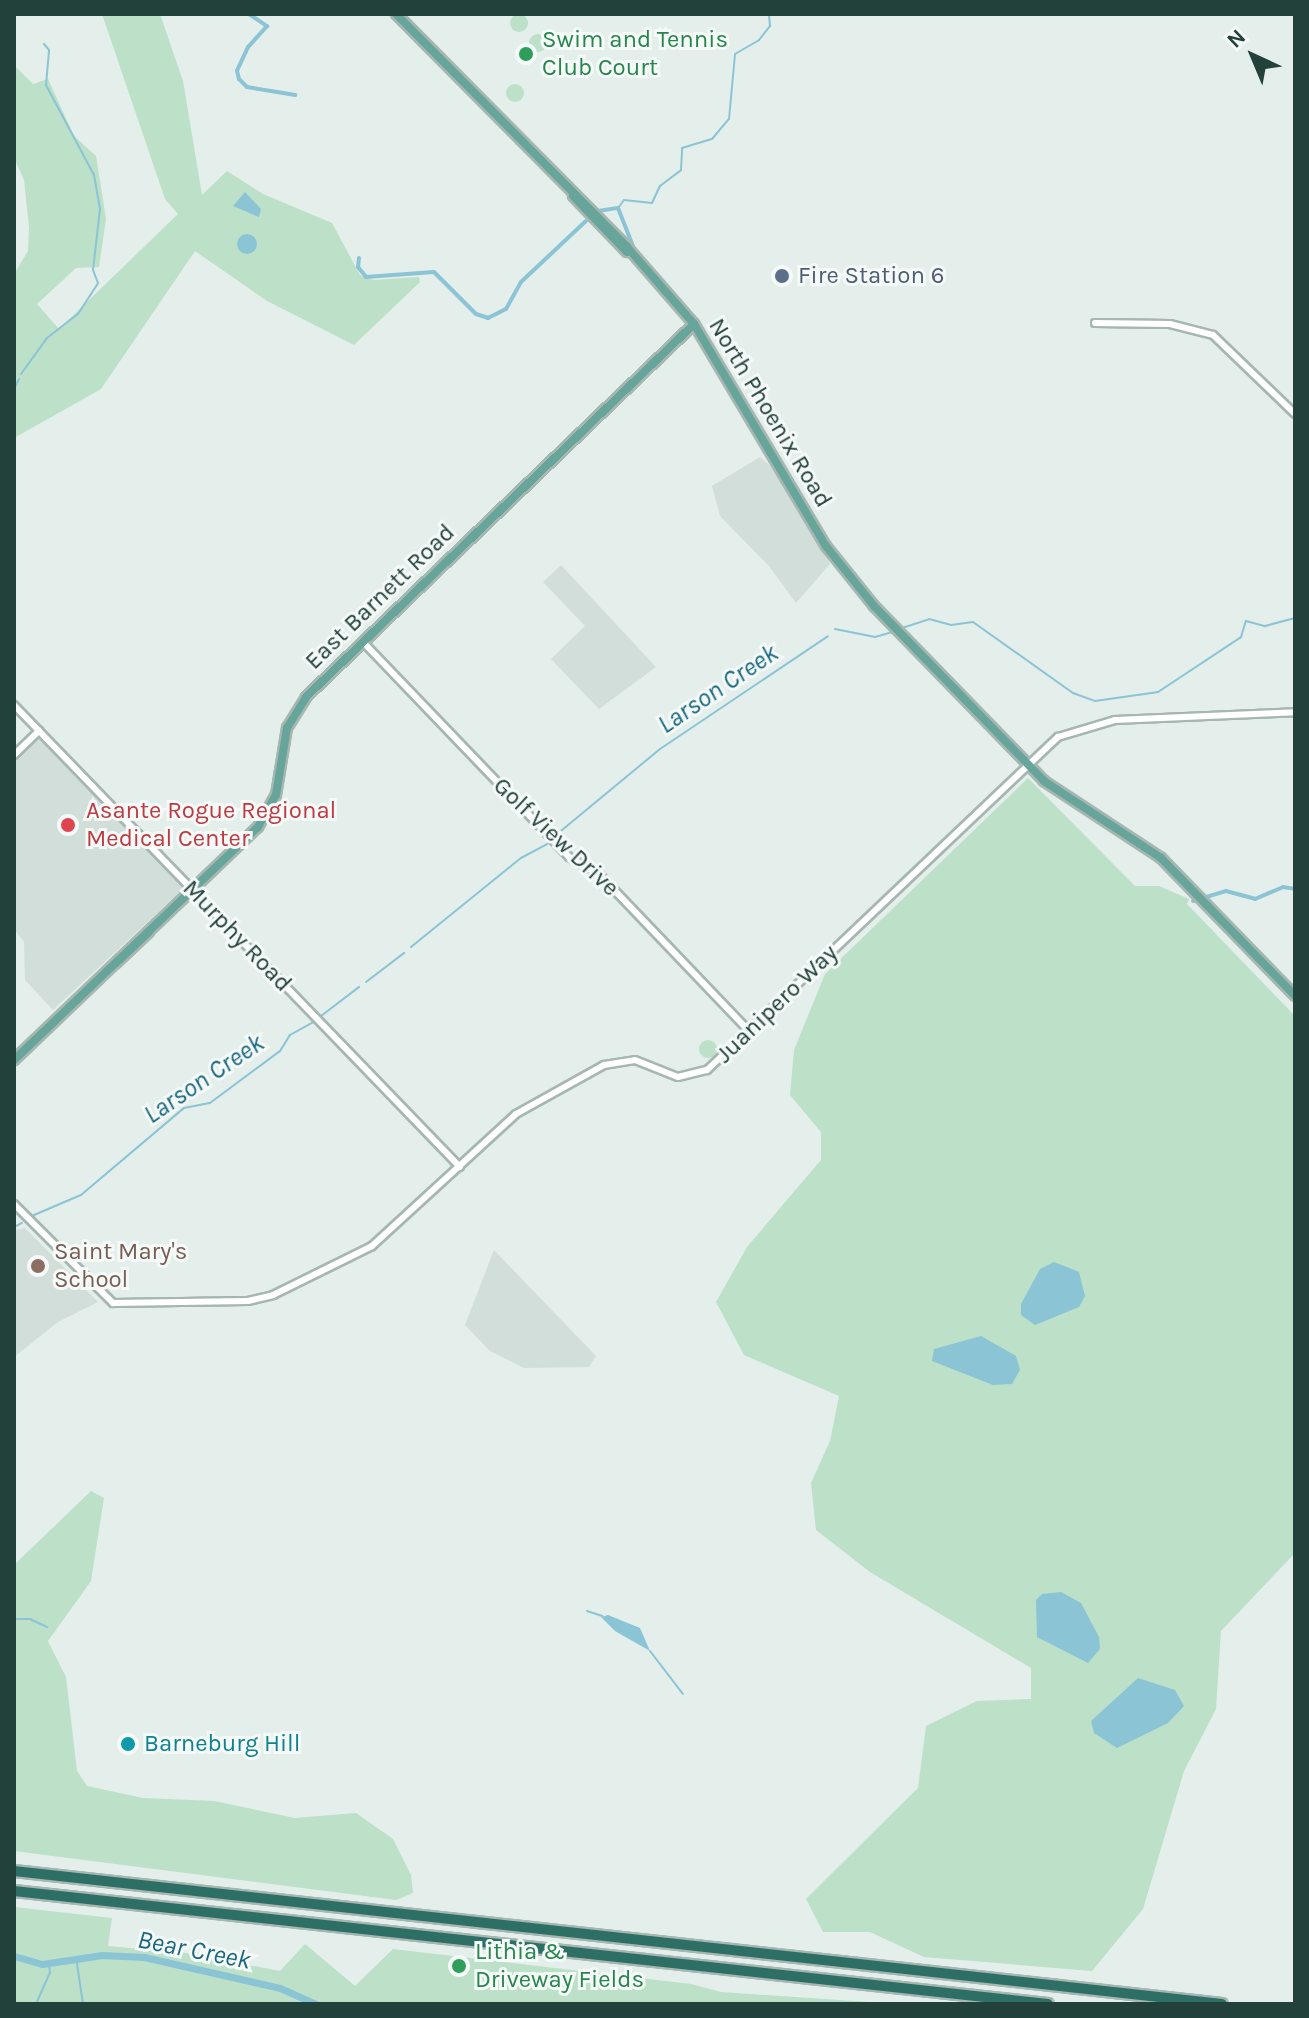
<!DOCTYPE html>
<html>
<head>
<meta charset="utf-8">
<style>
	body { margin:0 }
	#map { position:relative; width:1309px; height:2018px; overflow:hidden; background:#e4eeea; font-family:Karla,sans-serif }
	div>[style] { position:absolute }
	.built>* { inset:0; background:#d2deda }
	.green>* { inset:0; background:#bce0c8 }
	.round { border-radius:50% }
	.water>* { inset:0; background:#8bc4d5 }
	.stream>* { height:2px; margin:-1px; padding:0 1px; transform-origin:1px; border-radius:1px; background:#8bc4d5 }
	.canal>* { height:4px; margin:-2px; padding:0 2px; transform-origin:2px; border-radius:2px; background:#8bc4d5 }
	.river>* { height:7px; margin:-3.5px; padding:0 3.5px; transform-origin:3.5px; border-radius:3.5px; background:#8bc4d5 }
	.roads { filter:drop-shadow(2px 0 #a6b7b2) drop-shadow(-2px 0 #a6b7b2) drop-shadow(0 2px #a6b7b2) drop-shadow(0 -2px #a6b7b2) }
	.minor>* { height:6px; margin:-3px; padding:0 3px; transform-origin:3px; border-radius:3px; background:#fff }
	.major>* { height:8px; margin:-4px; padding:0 4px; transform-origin:4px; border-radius:4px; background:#67a59a }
	.highway>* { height:10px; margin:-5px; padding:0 5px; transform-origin:5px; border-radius:5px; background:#2d6f65 }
	.dots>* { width:22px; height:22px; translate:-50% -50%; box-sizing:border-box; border:4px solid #f5faf8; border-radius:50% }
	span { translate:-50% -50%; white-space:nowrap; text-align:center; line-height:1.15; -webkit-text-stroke:6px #f5faf8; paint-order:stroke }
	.leisure-label { font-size:24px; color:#27864d }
	.left { translate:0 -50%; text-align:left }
	.service-label { font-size:24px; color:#4e5e75 }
	.street-label { font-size:24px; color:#22413b }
	.health-label { font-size:24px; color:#be3a42 }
	.education-label { font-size:24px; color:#785e54 }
	.culture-label { font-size:24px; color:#0d838f }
	.water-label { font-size:26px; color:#196880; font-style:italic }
	.frame { position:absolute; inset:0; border:16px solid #22413b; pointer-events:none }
	.north { position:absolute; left:1213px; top:16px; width:80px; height:80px; -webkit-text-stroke:6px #f5faf8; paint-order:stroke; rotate:316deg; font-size:22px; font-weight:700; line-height:32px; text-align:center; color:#22413b }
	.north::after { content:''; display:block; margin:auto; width:28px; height:36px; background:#22413b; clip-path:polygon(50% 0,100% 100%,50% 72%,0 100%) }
</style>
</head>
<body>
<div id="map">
	<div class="built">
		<i style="clip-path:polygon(760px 457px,777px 472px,830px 564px,796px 603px,769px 566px,720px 516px,712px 486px)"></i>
		<i style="clip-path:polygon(561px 565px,656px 667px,599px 709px,551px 659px,585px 626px,543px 582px)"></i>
		<i style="clip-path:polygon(38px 738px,184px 888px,53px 1010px,25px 980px,24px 942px,14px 929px,14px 761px)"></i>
		<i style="clip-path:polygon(25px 1228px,98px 1302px,58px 1322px,14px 1357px,14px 1230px)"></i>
		<i style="clip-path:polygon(494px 1250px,596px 1356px,589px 1367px,524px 1368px,490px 1351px,465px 1325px)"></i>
	</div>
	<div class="green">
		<i style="clip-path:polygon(102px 14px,160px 14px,183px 81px,202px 195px,227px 171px,263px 194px,332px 223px,360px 275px,374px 280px,419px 277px,420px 282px,354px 345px,267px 301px,195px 251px,101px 389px,14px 438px,14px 274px,28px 251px,29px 227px,24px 180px,14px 158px,14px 65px,33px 84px,48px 79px,74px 136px,96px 156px,106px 219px,99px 267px,76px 268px,37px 304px,59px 329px,178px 214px,165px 199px)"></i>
		<i class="round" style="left:510px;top:14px;width:18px;height:18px"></i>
		<i class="round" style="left:529px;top:34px;width:18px;height:18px"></i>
		<i class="round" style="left:517px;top:46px;width:18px;height:18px"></i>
		<i class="round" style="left:506px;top:84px;width:18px;height:18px"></i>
		<i style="clip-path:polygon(1028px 778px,1135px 886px,1159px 886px,1189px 899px,1187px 904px,1295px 1016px,1295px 1553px,1221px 1631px,1216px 1709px,1184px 1771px,1143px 1909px,1092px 1971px,924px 1957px,870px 1932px,823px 1932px,806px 1899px,918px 1788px,926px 1726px,977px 1701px,1031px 1699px,1031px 1668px,870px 1572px,816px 1530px,811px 1483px,830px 1441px,839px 1396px,744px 1355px,716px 1302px,747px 1247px,821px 1160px,821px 1132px,790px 1095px,794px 1050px,825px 974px)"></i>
		<i class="round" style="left:699px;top:1040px;width:18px;height:18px"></i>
		<i style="clip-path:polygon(91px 1491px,104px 1498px,91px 1581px,48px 1641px,66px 1677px,77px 1771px,87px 1786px,143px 1798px,214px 1801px,295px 1818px,356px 1813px,393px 1839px,411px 1875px,413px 1893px,396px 1900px,14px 1851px,14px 1565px)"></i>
		<i style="clip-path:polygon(14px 1907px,112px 1918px,108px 1946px,186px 1953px,280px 1971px,305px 1944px,355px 1986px,393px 1949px,691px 1984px,721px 1992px,899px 2004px,14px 2004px)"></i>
	</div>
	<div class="water">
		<i style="clip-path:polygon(245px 192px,261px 209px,259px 217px,233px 206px)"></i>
		<i class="round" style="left:237px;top:234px;width:20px;height:20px"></i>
		<i style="clip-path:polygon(1054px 1262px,1079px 1272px,1085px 1296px,1079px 1307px,1035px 1325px,1021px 1315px,1021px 1304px,1040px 1269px)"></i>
		<i style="clip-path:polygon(981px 1336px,1016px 1356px,1020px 1370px,1012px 1384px,993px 1385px,932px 1361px,934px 1349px)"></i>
		<i style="clip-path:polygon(1061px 1592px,1081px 1603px,1099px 1637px,1100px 1649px,1088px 1663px,1037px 1637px,1036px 1600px,1042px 1594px)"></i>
		<i style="clip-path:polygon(608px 1615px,640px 1628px,650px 1651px,615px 1631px,601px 1617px)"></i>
		<i style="clip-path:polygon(1138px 1678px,1175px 1690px,1184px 1706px,1168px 1723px,1117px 1748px,1094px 1733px,1091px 1721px)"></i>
	</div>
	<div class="stream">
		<i style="left:618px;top:208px;width:10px;rotate:-53deg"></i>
		<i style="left:624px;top:200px;width:28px;rotate:6deg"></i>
		<i style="left:652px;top:203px;width:19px;rotate:-65deg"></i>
		<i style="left:660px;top:186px;width:26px;rotate:-37deg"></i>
		<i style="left:681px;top:170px;width:22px;rotate:-87deg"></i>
		<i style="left:682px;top:148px;width:31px;rotate:-17deg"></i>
		<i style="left:712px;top:139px;width:26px;rotate:-50deg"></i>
		<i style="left:729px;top:119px;width:65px;rotate:-84.7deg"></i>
		<i style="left:735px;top:54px;width:28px;rotate:-30deg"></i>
		<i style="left:759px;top:40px;width:18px;rotate:-52deg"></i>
		<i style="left:770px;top:26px;width:12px;rotate:-95deg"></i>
		<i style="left:21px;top:374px;width:44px;rotate:-54.2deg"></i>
		<i style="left:47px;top:338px;width:39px;rotate:-38deg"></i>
		<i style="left:78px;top:314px;width:37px;rotate:-57deg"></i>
		<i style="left:98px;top:283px;width:14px;rotate:-111deg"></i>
		<i style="left:93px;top:270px;width:61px;rotate:-83.5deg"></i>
		<i style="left:100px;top:209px;width:35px;rotate:-100deg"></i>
		<i style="left:94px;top:175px;width:102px;rotate:-118.1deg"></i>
		<i style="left:46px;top:85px;width:35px;rotate:-85deg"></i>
		<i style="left:49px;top:50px;width:8px;rotate:-130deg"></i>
		<i style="left:14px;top:389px;width:11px;rotate:-63deg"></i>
		<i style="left:902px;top:628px;width:28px;rotate:-18deg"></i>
		<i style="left:929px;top:619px;width:23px;rotate:15deg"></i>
		<i style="left:951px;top:625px;width:22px;rotate:-8deg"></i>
		<i style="left:973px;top:622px;width:123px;rotate:35.4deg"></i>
		<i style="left:1073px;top:693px;width:23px;rotate:20deg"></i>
		<i style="left:1095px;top:701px;width:64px;rotate:-8.1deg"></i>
		<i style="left:1158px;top:692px;width:100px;rotate:-33.5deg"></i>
		<i style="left:1241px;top:637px;width:17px;rotate:-73deg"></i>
		<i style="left:1246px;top:621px;width:20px;rotate:15deg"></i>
		<i style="left:1265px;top:626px;width:31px;rotate:-15deg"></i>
		<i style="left:835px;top:629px;width:41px;rotate:11.3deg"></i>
		<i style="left:875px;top:637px;width:19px;rotate:-16deg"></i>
		<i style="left:556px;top:835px;width:135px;rotate:-39.6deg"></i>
		<i style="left:660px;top:749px;width:202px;rotate:-33.9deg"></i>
		<i style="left:411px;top:947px;width:141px;rotate:-39deg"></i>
		<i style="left:521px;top:858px;width:30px;rotate:-28deg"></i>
		<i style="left:366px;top:982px;width:48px;rotate:-37.3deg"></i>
		<i style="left:321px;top:1016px;width:48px;rotate:-37.3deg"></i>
		<i style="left:34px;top:1215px;width:51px;rotate:-23.1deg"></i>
		<i style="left:81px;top:1195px;width:135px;rotate:-40.2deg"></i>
		<i style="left:184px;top:1108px;width:26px;rotate:-11deg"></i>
		<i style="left:210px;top:1103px;width:87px;rotate:-36.6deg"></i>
		<i style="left:280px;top:1051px;width:19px;rotate:-58deg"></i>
		<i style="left:290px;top:1035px;width:26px;rotate:-29deg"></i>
		<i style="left:14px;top:1227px;width:9px;rotate:-27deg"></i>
		<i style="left:587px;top:1611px;width:16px;rotate:18deg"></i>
		<i style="left:14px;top:1619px;width:17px"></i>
		<i style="left:32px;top:1620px;width:17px;rotate:25deg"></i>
		<i style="left:650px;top:1651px;width:54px;rotate:52.5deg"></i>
		<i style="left:76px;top:1957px;width:48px;rotate:81.5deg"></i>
		<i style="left:36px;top:2004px;width:34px;rotate:-66deg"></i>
		<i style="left:50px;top:1973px;width:10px;rotate:-96deg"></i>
	</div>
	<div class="canal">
		<i style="left:249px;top:14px;width:22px;rotate:34deg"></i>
		<i style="left:267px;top:26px;width:28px;rotate:132deg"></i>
		<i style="left:248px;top:47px;width:26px;rotate:115deg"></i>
		<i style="left:237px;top:71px;width:8px;rotate:76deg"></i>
		<i style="left:239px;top:79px;width:11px;rotate:45deg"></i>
		<i style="left:247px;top:87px;width:49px;rotate:9.5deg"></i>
		<i style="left:598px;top:211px;width:20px;rotate:-9deg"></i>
		<i style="left:618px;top:208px;width:41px;rotate:68.5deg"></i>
		<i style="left:359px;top:258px;width:9px;rotate:96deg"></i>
		<i style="left:358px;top:267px;width:13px;rotate:51deg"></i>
		<i style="left:366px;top:277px;width:68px;rotate:-4.2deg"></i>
		<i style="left:434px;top:272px;width:59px;rotate:45deg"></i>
		<i style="left:476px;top:314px;width:13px;rotate:18deg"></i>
		<i style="left:488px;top:318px;width:20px;rotate:-27deg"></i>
		<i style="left:506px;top:309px;width:31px;rotate:-61deg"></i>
		<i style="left:521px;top:282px;width:89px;rotate:-43.2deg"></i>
		<i style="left:1193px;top:901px;width:34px;rotate:-17deg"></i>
		<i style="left:1226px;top:891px;width:30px;rotate:15deg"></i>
		<i style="left:1255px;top:899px;width:30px;rotate:-23deg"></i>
		<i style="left:1283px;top:887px;width:12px;rotate:9deg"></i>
	</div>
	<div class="river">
		<i style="left:14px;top:1956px;width:29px;rotate:16deg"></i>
		<i style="left:42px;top:1964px;width:61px;rotate:-8.5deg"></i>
		<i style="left:102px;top:1955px;width:42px;rotate:2.7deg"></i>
		<i style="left:144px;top:1957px;width:139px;rotate:12.8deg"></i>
		<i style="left:280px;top:1988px;width:39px;rotate:24deg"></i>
	</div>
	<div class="roads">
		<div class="minor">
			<i style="left:1095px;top:323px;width:75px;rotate:0.8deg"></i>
			<i style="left:1170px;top:324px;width:44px;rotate:14.3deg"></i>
			<i style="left:1213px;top:335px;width:114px;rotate:43.9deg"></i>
			<i style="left:363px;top:642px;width:298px;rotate:46.2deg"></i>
			<i style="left:569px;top:857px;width:34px;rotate:30deg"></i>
			<i style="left:599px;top:874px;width:217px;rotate:46.3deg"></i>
			<i style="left:14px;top:705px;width:642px;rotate:46.01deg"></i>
			<i style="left:14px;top:755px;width:35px;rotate:-44deg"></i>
			<i style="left:14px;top:1204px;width:140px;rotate:45deg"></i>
			<i style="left:113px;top:1303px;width:135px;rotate:-0.8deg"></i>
			<i style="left:248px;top:1301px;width:26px;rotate:-13deg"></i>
			<i style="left:273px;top:1295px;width:110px;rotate:-26.3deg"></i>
			<i style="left:372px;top:1246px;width:195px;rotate:-42.5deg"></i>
			<i style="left:516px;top:1114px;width:101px;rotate:-29.1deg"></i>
			<i style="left:604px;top:1065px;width:31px;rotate:-9deg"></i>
			<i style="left:635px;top:1060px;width:46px;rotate:21.6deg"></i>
			<i style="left:678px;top:1077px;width:30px;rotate:-14deg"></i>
			<i style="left:707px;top:1070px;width:484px;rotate:-43.5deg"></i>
			<i style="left:1058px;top:737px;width:59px;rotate:-16.6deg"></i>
			<i style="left:1115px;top:720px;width:180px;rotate:-2.5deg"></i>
		</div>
		<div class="major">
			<i style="left:396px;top:14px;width:328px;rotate:45.2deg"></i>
			<i style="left:627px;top:247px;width:102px;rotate:49deg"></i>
			<i style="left:694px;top:324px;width:258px;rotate:59.3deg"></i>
			<i style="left:826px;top:546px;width:77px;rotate:51.3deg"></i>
			<i style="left:874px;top:606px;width:244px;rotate:45.8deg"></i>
			<i style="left:1044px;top:781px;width:140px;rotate:33.3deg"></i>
			<i style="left:1161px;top:858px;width:192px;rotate:45.8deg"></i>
			<i style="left:573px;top:196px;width:78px;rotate:46deg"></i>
			<i style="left:116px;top:963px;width:45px;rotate:-43.2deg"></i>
			<i style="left:14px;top:1060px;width:337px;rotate:-43.7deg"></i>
			<i style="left:258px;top:827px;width:37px;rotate:-61deg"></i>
			<i style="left:276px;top:795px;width:68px;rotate:-80.7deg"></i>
			<i style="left:287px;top:728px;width:36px;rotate:-58deg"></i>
			<i style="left:306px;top:697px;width:538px;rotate:-43.87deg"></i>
		</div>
		<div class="highway">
			<i style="left:14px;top:1871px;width:1215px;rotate:6.28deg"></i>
			<i style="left:14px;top:1891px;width:1040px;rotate:6.24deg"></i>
		</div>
	</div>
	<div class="dots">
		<i style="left:526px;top:54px;background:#2e9e5b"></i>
		<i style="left:782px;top:276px;background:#5c6f8a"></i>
		<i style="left:68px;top:825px;background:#e0444e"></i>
		<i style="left:38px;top:1266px;background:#8d6e63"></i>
		<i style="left:128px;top:1744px;background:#0f9aa8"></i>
		<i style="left:459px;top:1966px;background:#2e9e5b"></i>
	</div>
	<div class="leisure-label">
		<span class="left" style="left:542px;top:54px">Swim and Tennis<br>Club Court</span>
		<span class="left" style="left:475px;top:1966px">Lithia &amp;<br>Driveway Fields</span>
	</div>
	<div class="service-label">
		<span class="left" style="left:798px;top:276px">Fire Station 6</span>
	</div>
	<div class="street-label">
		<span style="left:770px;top:413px;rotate:59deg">North Phoenix Road</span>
		<span style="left:380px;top:597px;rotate:-44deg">East Barnett Road</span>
		<span style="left:556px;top:837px;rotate:43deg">Golf View Drive</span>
		<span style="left:237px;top:936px;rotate:46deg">Murphy Road</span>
		<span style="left:777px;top:1004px;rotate:-44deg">Juanipero Way</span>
	</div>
	<div class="health-label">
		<span class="left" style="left:86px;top:825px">Asante Rogue Regional<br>Medical Center</span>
	</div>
	<div class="education-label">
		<span class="left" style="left:54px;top:1266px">Saint Mary's<br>School</span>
	</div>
	<div class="culture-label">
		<span class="left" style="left:144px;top:1744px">Barneburg Hill</span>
	</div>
	<div class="water-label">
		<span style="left:718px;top:689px;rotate:-34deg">Larson Creek</span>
		<span style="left:204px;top:1079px;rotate:-34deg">Larson Creek</span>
		<span style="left:194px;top:1950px;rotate:11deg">Bear Creek</span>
	</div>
	<div class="frame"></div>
	<div class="north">N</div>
</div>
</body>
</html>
